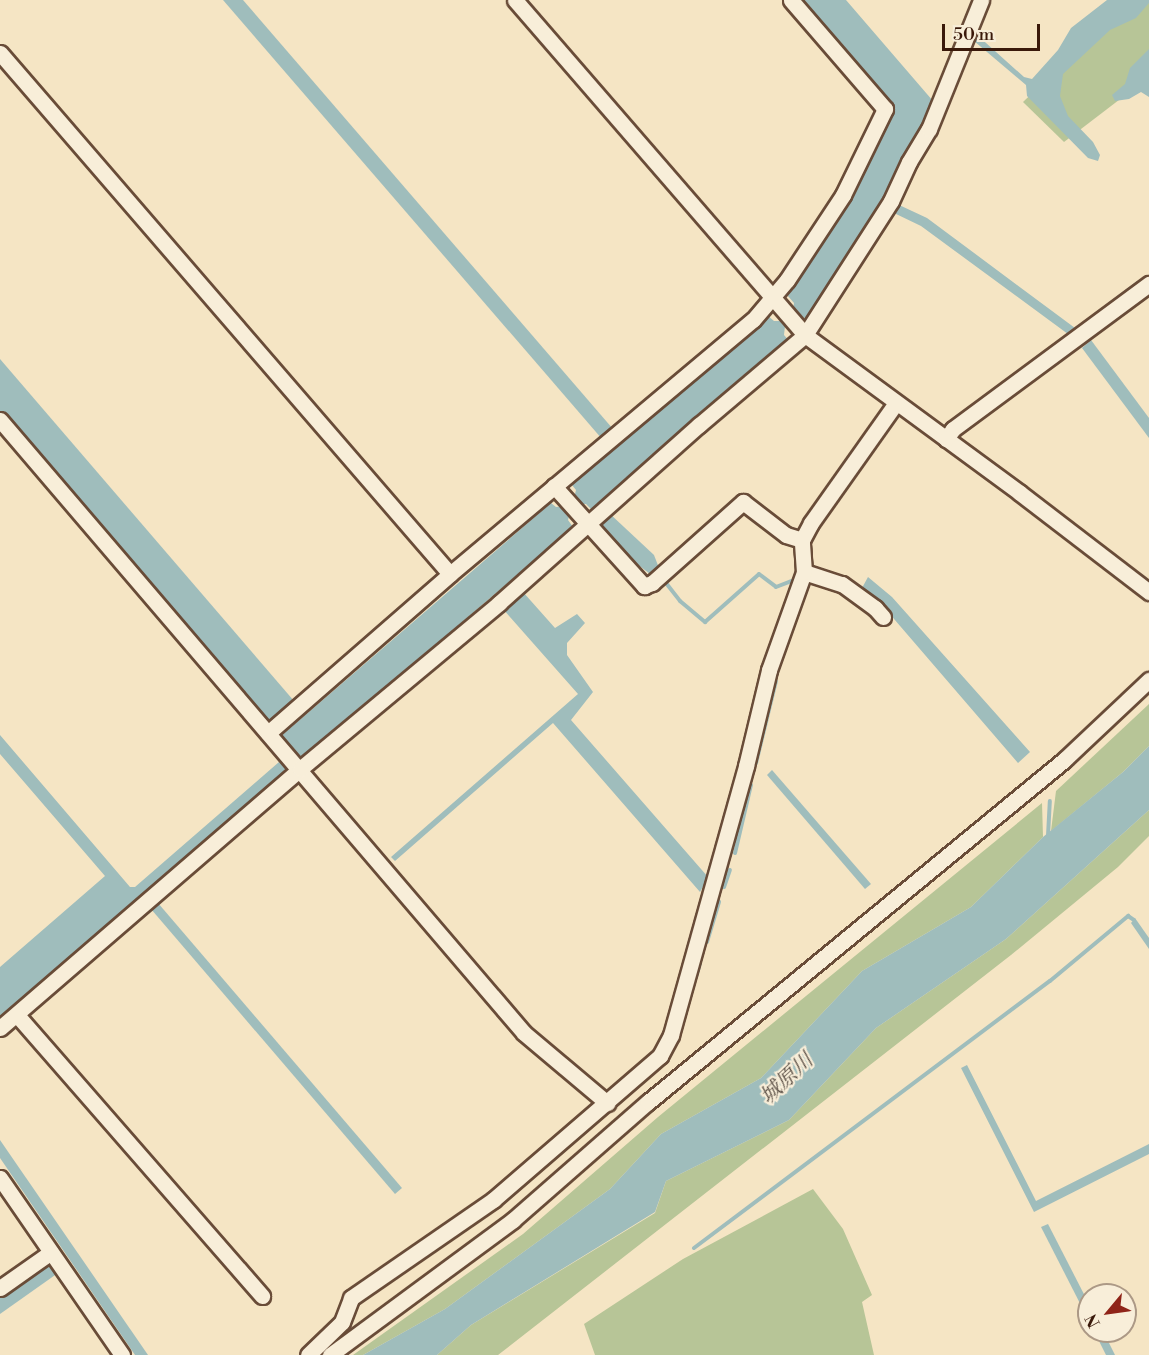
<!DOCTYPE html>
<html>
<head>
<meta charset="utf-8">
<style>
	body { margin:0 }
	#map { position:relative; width:1149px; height:1355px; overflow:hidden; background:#f5e5c4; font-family:"Libre Bodoni","Noto Serif JP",serif }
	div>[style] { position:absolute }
	.green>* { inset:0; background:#b7c597 }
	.water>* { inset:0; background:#9fbdbc }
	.stream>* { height:4px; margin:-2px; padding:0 2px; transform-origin:2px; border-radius:2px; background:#9fbdbc }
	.roads { filter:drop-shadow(2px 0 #694c38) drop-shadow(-2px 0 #694c38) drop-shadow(0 2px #694c38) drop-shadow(0 -2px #694c38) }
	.street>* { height:15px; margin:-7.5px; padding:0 7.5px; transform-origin:7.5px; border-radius:7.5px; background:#f8eed9 }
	span { translate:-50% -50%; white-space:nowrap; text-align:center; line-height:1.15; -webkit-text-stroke:4.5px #f8eed9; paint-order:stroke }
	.water-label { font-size:21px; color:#5d5248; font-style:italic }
	.north { position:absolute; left:1077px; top:1283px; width:60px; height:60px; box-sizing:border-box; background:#f8eed9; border:2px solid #ac9986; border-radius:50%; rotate:241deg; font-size:16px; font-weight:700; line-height:24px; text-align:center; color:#3a190a }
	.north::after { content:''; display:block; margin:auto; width:21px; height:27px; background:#8f2418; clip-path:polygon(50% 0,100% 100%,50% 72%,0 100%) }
	.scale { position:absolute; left:942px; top:24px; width:98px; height:27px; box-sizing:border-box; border:3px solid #3a190a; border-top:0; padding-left:8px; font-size:18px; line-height:21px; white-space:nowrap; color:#3a190a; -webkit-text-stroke:4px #f8eed9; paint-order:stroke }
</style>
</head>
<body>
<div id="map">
	<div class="green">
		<i style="clip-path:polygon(1129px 0,1149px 0,1149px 77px,1064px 142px,1023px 102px)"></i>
		<i style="clip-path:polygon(1149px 704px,1149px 746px,1123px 772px,1051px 831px,1056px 791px)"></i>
		<i style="clip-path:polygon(1042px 803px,1043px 837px,971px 907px,862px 971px,761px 1078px,661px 1134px,610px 1189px,445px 1309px,363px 1355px,353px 1355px,523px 1234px,658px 1117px)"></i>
		<i style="clip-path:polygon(1149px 810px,1149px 836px,1118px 867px,1011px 955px,498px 1355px,437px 1355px,471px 1325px,655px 1213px,666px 1181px,789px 1120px,876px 1028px,1006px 939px)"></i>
		<i style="clip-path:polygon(813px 1189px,843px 1229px,872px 1295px,862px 1302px,874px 1355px,595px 1355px,584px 1324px,683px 1259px)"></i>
	</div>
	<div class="water">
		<i style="clip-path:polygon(223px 0,243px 0,613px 429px,602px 439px)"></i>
		<i style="clip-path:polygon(802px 0,846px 0,933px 101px,883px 202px,810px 320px,797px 315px,785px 326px,784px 335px,790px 342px,592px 510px,586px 504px,580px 504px,570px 513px,568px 520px,573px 527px,304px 758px,298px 758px,288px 769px,288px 773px,0 1018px,0 967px,105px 876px,0 754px,0 735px,130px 887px,135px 887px,279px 762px,284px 764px,295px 754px,281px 736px,551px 503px,556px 507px,565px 506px,574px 498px,576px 490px,572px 485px,767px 315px,774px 321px,782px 321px,793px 310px,794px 303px,787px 295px,848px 203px,893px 106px)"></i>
		<i style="clip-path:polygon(1107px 0,1149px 0,1149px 3px,1136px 18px,1110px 30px,1063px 74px,1060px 96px,1068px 116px,1093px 142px,1100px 155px,1098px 161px,1088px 158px,1027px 96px,1026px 85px,974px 41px,976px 34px,1024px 77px,1032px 79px,1058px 50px,1071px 28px)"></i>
		<i style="clip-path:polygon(1149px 49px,1149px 97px,1141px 92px,1129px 99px,1115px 101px,1112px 95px,1125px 84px,1130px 68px)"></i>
		<i style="clip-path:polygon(897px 204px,927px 218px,1075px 328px,1137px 281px,1139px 286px,1072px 337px,921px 226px,894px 213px)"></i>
		<i style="clip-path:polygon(1091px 340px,1149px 418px,1149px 438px,1082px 348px)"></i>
		<i style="clip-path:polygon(0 359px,294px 701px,269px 723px,0 411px)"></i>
		<i style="clip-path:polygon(609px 513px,654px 555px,659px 568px,650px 574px,619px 550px,597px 525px)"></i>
		<i style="clip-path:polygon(868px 577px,892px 597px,1030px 752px,1018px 763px,882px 605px,862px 588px)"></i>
		<i style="clip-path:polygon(523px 592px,555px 628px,577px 614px,585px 623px,567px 643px,567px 655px,593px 692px,571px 720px,708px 877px,700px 892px,553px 723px,395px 861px,391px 857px,578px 694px,503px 609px)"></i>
		<i style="clip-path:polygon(1149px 746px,1149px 810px,1006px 939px,876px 1028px,789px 1120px,666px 1181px,655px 1212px,471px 1325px,437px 1355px,363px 1355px,445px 1309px,610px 1189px,661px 1134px,761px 1078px,862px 971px,971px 907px,1043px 837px,1123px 772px)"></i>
		<i style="clip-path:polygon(772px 770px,871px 884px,865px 889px,767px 775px)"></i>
		<i style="clip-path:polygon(158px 903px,402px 1188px,395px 1194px,151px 909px)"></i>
		<i style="clip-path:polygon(1135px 918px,1149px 938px,1149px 949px,1131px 923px)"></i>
		<i style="clip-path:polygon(967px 1065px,1036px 1201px,1149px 1144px,1149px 1154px,1034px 1212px,961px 1068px)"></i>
		<i style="clip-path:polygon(0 1140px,148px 1355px,135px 1355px,0 1158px)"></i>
		<i style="clip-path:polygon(1048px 1224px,1089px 1304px,1089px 1321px,1041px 1227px)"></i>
		<i style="clip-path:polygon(51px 1262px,58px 1273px,0 1314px,0 1297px)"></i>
		<i style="clip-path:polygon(1094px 1331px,1103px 1331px,1115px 1355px,1106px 1355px)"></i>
	</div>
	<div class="stream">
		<i style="left:666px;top:583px;width:23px;rotate:52deg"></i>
		<i style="left:680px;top:601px;width:33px;rotate:40deg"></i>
		<i style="left:705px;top:622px;width:72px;rotate:-41.6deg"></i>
		<i style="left:759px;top:574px;width:21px;rotate:37deg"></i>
		<i style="left:776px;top:587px;width:19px;rotate:-21deg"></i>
		<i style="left:756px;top:763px;width:84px;rotate:-76.3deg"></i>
		<i style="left:1048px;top:836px;width:35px;rotate:-87deg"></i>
		<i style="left:735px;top:853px;width:70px;rotate:-76.8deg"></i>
		<i style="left:724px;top:887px;width:18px;rotate:-71deg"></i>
		<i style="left:707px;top:942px;width:42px;rotate:-73.3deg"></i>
		<i style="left:696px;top:977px;width:15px;rotate:-74deg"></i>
		<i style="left:685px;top:1014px;width:13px;rotate:-77deg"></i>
		<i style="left:663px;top:1063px;width:20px;rotate:-60deg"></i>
		<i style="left:694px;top:1248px;width:445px;rotate:-36.9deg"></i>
		<i style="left:1050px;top:981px;width:102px;rotate:-39.8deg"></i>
		<i style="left:1128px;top:916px;width:7px;rotate:34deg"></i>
		<i style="left:354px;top:1309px;width:6px;rotate:-59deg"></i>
		<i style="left:357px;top:1304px;width:71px;rotate:-35.3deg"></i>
	</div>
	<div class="roads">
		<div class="street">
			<i style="left:515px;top:0;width:443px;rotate:49.1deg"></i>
			<i style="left:805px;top:335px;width:267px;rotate:36.3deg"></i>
			<i style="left:1020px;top:493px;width:163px;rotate:37.5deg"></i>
			<i style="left:0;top:53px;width:688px;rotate:49.18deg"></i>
			<i style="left:0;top:420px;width:806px;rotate:49.48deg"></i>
			<i style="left:524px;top:1033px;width:109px;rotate:40.1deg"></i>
			<i style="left:946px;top:439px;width:12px;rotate:-55deg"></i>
			<i style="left:953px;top:429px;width:244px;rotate:-36.5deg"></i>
			<i style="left:554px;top:486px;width:135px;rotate:48deg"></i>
			<i style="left:644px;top:586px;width:9px;rotate:-21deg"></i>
			<i style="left:652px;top:583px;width:122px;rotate:-41.7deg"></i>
			<i style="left:743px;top:502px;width:54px;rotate:37.5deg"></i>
			<i style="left:786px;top:535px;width:17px;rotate:17deg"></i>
			<i style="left:804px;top:572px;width:40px;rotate:18deg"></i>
			<i style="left:842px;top:584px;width:41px;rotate:36deg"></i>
			<i style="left:875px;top:608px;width:12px;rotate:48deg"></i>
			<i style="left:268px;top:733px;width:242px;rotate:-41.1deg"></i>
			<i style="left:450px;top:574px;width:395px;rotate:-40deg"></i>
			<i style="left:753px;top:320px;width:52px;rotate:-49.6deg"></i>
			<i style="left:787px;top:280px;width:102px;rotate:-56.6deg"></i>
			<i style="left:843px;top:195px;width:96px;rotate:-64deg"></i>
			<i style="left:885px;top:109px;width:144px;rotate:-130.8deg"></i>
			<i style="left:17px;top:1015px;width:373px;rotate:48.9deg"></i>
			<i style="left:0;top:1028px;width:396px;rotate:-40.8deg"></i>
			<i style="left:300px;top:769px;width:259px;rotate:-39.8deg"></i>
			<i style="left:499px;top:603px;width:268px;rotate:-41.7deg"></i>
			<i style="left:699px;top:425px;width:139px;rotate:-40.3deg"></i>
			<i style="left:805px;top:335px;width:159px;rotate:-57.3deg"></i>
			<i style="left:891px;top:201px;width:43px;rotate:-65.2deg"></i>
			<i style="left:909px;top:162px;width:39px;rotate:-59deg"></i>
			<i style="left:929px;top:129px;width:139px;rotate:-68deg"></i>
			<i style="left:0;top:1178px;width:215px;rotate:55.4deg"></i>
			<i style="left:0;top:1288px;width:62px;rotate:-35.2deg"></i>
			<i style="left:308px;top:1355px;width:47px;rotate:-44.1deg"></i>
			<i style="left:342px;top:1322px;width:26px;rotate:-69deg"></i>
			<i style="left:351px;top:1298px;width:173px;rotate:-34.6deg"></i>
			<i style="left:493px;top:1200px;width:221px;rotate:-40.8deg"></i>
			<i style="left:660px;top:1056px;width:24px;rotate:-62deg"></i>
			<i style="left:671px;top:1035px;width:279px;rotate:-74.4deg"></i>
			<i style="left:746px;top:766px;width:99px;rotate:-76.5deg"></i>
			<i style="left:769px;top:670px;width:104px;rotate:-70.3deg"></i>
			<i style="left:804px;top:572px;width:32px;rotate:-94deg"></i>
			<i style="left:802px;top:540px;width:19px;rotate:-62deg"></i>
			<i style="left:811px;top:523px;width:147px;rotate:-54.7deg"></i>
			<i style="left:330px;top:1355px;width:227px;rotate:-36.4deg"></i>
			<i style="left:513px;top:1220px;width:179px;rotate:-41.2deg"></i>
			<i style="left:648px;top:1102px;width:539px;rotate:-39.42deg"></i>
			<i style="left:1064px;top:760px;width:117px;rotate:-43.3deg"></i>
		</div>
	</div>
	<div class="water-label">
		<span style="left:787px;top:1079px;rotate:-43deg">城原川</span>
	</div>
	<div class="north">N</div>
	<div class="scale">50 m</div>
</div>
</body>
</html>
